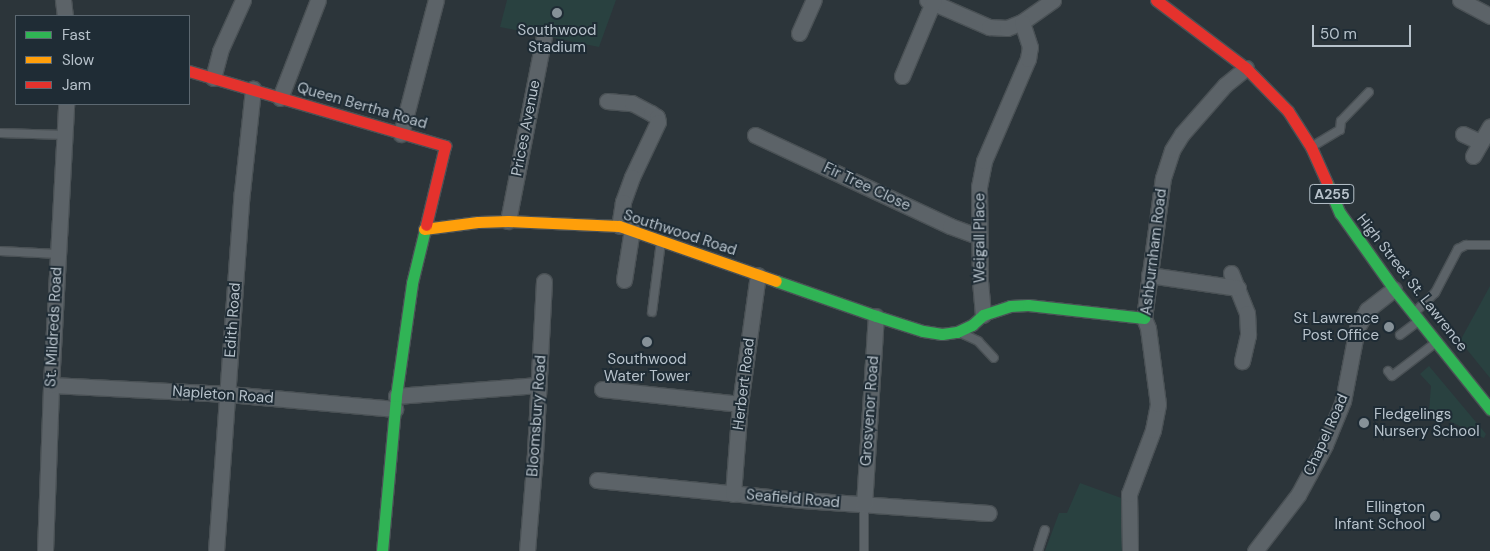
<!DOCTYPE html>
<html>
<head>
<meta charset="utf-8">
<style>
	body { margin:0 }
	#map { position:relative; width:1490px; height:551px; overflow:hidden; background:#2c353a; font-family:"DM Sans",sans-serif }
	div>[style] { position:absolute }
	.green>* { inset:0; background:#294140 }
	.roads { filter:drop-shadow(1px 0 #4a5155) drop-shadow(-1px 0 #4a5155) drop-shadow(0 1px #4a5155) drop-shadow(0 -1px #4a5155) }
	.lane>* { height:8px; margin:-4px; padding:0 4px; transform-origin:4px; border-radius:4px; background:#5c6368 }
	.street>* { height:15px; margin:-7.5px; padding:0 7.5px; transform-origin:7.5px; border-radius:7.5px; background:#5c6368 }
	.fast>* { height:11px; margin:-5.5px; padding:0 5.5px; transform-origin:5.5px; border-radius:5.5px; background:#30b455 }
	.slow>* { height:11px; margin:-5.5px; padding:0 5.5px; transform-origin:5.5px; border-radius:5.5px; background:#ff9f0a }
	.jam>* { height:11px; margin:-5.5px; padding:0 5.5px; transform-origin:5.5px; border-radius:5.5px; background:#e5322d }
	.dots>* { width:14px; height:14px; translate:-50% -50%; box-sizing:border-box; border:2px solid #1f2c35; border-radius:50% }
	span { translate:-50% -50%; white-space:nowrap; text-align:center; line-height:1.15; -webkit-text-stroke:4px #1f2c35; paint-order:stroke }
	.shield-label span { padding:1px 4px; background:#1f2c35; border:1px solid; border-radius:4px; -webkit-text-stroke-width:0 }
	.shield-label { font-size:14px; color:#b7c2cb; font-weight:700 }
	.poi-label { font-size:15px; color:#b7c2cb }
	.right { translate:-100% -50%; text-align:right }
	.left { translate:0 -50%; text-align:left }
	.street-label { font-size:15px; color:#b7c2cb }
	.legend { position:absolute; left:15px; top:15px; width:175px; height:90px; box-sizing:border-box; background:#1f2c35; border:1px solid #5c6871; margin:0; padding:6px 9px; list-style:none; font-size:15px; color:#b7c2cb }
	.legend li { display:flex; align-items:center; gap:10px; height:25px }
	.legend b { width:25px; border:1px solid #5c6871 }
	.scale { position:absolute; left:1312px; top:25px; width:99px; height:22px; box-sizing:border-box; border:2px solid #b7c2cb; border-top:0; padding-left:6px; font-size:15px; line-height:18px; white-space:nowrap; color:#b7c2cb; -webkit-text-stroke:4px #1f2c35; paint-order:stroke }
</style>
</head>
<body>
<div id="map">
	<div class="green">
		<i style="clip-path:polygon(507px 0,616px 0,599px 47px,500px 27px)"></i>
		<i style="clip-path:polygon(1490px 286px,1490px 378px,1460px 341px)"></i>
		<i style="clip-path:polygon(1429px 366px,1486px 434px,1484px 438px,1429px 411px,1431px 386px,1420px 374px)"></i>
		<i style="clip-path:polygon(1080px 483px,1124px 499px,1125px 546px,1122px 551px,1045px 551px,1059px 513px,1067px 513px)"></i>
	</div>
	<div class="roads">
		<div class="lane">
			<i style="left:0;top:133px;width:65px;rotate:1.8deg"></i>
			<i style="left:1313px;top:146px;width:31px;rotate:-31deg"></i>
			<i style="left:1340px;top:130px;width:9px;rotate:-84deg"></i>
			<i style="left:1341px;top:121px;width:40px;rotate:-46deg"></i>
			<i style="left:0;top:251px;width:58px;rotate:3deg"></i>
			<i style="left:652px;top:312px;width:71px;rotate:-82.7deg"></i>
			<i style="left:1415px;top:312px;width:28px;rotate:-44deg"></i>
			<i style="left:1435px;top:293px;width:50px;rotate:-62.4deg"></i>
			<i style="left:1458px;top:249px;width:9px;rotate:-27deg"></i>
			<i style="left:1466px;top:245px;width:24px"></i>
			<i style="left:963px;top:334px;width:17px;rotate:25deg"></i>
			<i style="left:978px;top:341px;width:23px;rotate:47deg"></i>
			<i style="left:1400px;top:335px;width:20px;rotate:-37deg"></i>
			<i style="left:1388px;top:371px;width:6px;rotate:51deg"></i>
			<i style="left:1392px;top:376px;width:53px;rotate:-37.3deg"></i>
			<i style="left:864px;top:505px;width:46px;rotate:90deg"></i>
			<i style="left:1038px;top:551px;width:22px;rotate:-72deg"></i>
		</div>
		<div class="street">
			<i style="left:63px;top:0;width:16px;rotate:83deg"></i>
			<i style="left:927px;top:0;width:68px;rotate:23.5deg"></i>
			<i style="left:989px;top:27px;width:18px;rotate:3deg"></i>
			<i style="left:1007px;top:28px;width:16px;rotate:-22deg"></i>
			<i style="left:1022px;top:22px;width:38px;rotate:-35deg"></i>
			<i style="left:1460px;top:0;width:34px;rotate:28deg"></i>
			<i style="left:799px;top:33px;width:36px;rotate:-66deg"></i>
			<i style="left:902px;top:76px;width:82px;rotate:-67.2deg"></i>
			<i style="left:213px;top:78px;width:28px;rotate:-75deg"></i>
			<i style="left:220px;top:51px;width:56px;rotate:-65.7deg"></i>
			<i style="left:280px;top:98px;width:105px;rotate:-68.8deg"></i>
			<i style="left:607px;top:101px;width:25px;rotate:5deg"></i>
			<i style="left:632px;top:103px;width:21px;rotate:28deg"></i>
			<i style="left:651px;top:113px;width:7px;rotate:34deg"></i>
			<i style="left:657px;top:117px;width:5px;rotate:79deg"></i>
			<i style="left:658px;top:122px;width:61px;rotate:115.3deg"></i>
			<i style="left:632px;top:177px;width:27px;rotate:110deg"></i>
			<i style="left:623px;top:202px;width:24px;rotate:99deg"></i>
			<i style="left:401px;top:134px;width:138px;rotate:-75.4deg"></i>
			<i style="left:1463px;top:134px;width:19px;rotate:25deg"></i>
			<i style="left:755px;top:135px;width:215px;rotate:25deg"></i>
			<i style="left:950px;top:226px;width:32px;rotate:20deg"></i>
			<i style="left:1473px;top:156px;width:34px;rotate:-60deg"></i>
			<i style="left:508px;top:221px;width:189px;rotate:-79deg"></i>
			<i style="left:1231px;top:273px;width:43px;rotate:68.2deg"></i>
			<i style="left:1247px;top:313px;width:22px;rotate:87deg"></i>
			<i style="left:1248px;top:335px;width:27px;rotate:103deg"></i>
			<i style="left:1149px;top:275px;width:90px;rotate:8.3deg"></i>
			<i style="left:624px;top:280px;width:52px;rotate:-81.1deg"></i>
			<i style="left:983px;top:315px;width:33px;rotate:-95deg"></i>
			<i style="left:980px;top:282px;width:95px;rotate:-90.6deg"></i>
			<i style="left:979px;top:187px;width:26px;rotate:-79deg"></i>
			<i style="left:984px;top:161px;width:111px;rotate:-66.7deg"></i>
			<i style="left:1028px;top:59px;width:12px;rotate:-81deg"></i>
			<i style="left:1030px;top:47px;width:26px;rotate:-108deg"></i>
			<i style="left:51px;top:385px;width:177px;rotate:2.9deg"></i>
			<i style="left:228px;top:394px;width:168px;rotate:5.1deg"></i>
			<i style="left:602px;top:389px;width:139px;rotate:6.2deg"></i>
			<i style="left:396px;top:396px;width:143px;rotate:-4.4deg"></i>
			<i style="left:597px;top:480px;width:206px;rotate:5.6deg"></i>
			<i style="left:802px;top:500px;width:187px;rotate:4deg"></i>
			<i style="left:733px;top:494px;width:90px;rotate:-85.6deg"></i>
			<i style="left:740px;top:404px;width:130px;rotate:-82.1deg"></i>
			<i style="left:864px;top:505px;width:189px;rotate:-86.4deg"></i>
			<i style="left:45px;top:551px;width:166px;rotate:-87.9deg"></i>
			<i style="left:51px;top:385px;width:281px;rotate:-86.9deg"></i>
			<i style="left:216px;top:551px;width:360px;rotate:-85.9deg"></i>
			<i style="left:242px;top:192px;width:104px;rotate:-83.9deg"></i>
			<i style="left:527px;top:551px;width:98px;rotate:-85.3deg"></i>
			<i style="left:535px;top:453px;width:172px;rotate:-87deg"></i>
			<i style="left:1130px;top:551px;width:57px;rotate:-91deg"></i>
			<i style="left:1129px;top:494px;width:68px;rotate:-69.4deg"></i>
			<i style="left:1153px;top:430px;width:26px;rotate:-79deg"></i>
			<i style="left:1158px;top:404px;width:77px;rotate:-97.5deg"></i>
			<i style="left:1148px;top:328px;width:11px;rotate:-112deg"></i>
			<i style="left:1144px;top:318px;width:141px;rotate:-82.3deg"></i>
			<i style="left:1163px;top:178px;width:29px;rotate:-72deg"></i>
			<i style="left:1172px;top:150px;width:19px;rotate:-58deg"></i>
			<i style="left:1182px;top:134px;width:65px;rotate:-48.7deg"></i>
			<i style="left:1225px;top:85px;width:27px;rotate:-39deg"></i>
			<i style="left:1255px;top:551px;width:71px;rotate:-52.5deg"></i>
			<i style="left:1298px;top:495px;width:57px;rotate:-61.6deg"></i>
			<i style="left:1325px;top:445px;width:48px;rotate:-67.8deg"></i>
			<i style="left:1343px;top:401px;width:74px;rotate:-79.1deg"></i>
			<i style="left:1357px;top:328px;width:21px;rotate:-61deg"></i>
			<i style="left:1367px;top:310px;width:34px;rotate:-38deg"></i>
		</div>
		<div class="fast">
			<i style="left:1327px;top:183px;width:33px;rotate:67deg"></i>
			<i style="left:1340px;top:213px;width:93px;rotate:54.6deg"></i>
			<i style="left:1394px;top:289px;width:154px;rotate:51.3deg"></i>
			<i style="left:776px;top:281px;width:106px;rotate:19.3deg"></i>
			<i style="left:876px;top:316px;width:49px;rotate:17.7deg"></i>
			<i style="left:923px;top:331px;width:19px;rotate:9deg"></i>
			<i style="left:942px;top:334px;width:15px;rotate:-8deg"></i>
			<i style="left:957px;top:332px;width:17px;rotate:-25deg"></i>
			<i style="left:972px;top:325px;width:15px;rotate:-42deg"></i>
			<i style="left:983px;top:315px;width:28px;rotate:-18deg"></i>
			<i style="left:1010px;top:306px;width:18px;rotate:-3deg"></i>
			<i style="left:1028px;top:305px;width:117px;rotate:6.4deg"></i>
			<i style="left:382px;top:551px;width:156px;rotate:-84.8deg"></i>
			<i style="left:396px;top:396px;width:114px;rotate:-81.9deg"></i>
			<i style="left:412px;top:283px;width:60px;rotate:-76.4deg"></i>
		</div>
		<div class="slow">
			<i style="left:424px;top:229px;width:54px;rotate:-7.4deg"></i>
			<i style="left:478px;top:222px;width:30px;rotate:-2deg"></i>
			<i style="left:508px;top:221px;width:111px;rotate:2.6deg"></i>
			<i style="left:619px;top:226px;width:166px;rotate:19.3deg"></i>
		</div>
		<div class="jam">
			<i style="left:1156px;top:0;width:113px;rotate:37.1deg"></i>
			<i style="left:1246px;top:68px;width:60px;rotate:45.7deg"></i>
			<i style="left:1288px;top:111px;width:43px;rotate:57.4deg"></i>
			<i style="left:1311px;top:147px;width:39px;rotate:66deg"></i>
			<i style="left:189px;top:71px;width:267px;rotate:16.3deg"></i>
			<i style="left:445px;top:146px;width:81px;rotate:103.5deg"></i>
		</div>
	</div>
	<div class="dots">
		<i style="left:557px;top:13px;background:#869198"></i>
		<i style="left:1389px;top:327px;background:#869198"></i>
		<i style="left:647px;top:342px;background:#869198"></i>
		<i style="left:1364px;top:423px;background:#869198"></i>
		<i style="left:1435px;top:516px;background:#869198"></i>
	</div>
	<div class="shield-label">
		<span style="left:1332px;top:194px">A255</span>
	</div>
	<div class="poi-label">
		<span style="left:557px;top:39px">Southwood<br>Stadium</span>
		<span class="right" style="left:1379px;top:327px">St Lawrence<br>Post Office</span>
		<span style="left:647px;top:368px">Southwood<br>Water Tower</span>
		<span class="left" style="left:1374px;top:423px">Fledgelings<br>Nursery School</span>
		<span class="right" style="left:1425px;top:516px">Ellington<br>Infant School</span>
	</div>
	<div class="street-label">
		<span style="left:362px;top:106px;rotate:16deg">Queen Bertha Road</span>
		<span style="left:526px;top:128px;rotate:-79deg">Prices Avenue</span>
		<span style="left:867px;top:187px;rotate:25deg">Fir Tree Close</span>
		<span style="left:680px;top:233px;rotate:18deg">Southwood Road</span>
		<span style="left:980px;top:238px;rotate:-90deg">Weigall Place</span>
		<span style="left:1154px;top:252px;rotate:-83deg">Ashburnham Road</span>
		<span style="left:1412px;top:283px;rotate:52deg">High Street St. Lawrence</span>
		<span style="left:233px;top:320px;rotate:-86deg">Edith Road</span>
		<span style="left:54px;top:327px;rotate:-87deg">St. Mildreds Road</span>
		<span style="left:744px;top:384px;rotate:-83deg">Herbert Road</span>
		<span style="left:223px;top:395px;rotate:4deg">Napleton Road</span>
		<span style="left:870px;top:411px;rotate:-86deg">Grosvenor Road</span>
		<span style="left:537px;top:416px;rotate:-86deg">Bloomsbury Road</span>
		<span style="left:1326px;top:435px;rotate:-66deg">Chapel Road</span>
		<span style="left:793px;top:499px;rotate:5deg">Seafield Road</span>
	</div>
	<ul class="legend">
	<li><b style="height:6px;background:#30b455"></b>Fast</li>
	<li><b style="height:6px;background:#ff9f0a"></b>Slow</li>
	<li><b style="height:6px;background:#e5322d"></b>Jam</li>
	</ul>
	<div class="scale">50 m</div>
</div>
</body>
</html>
